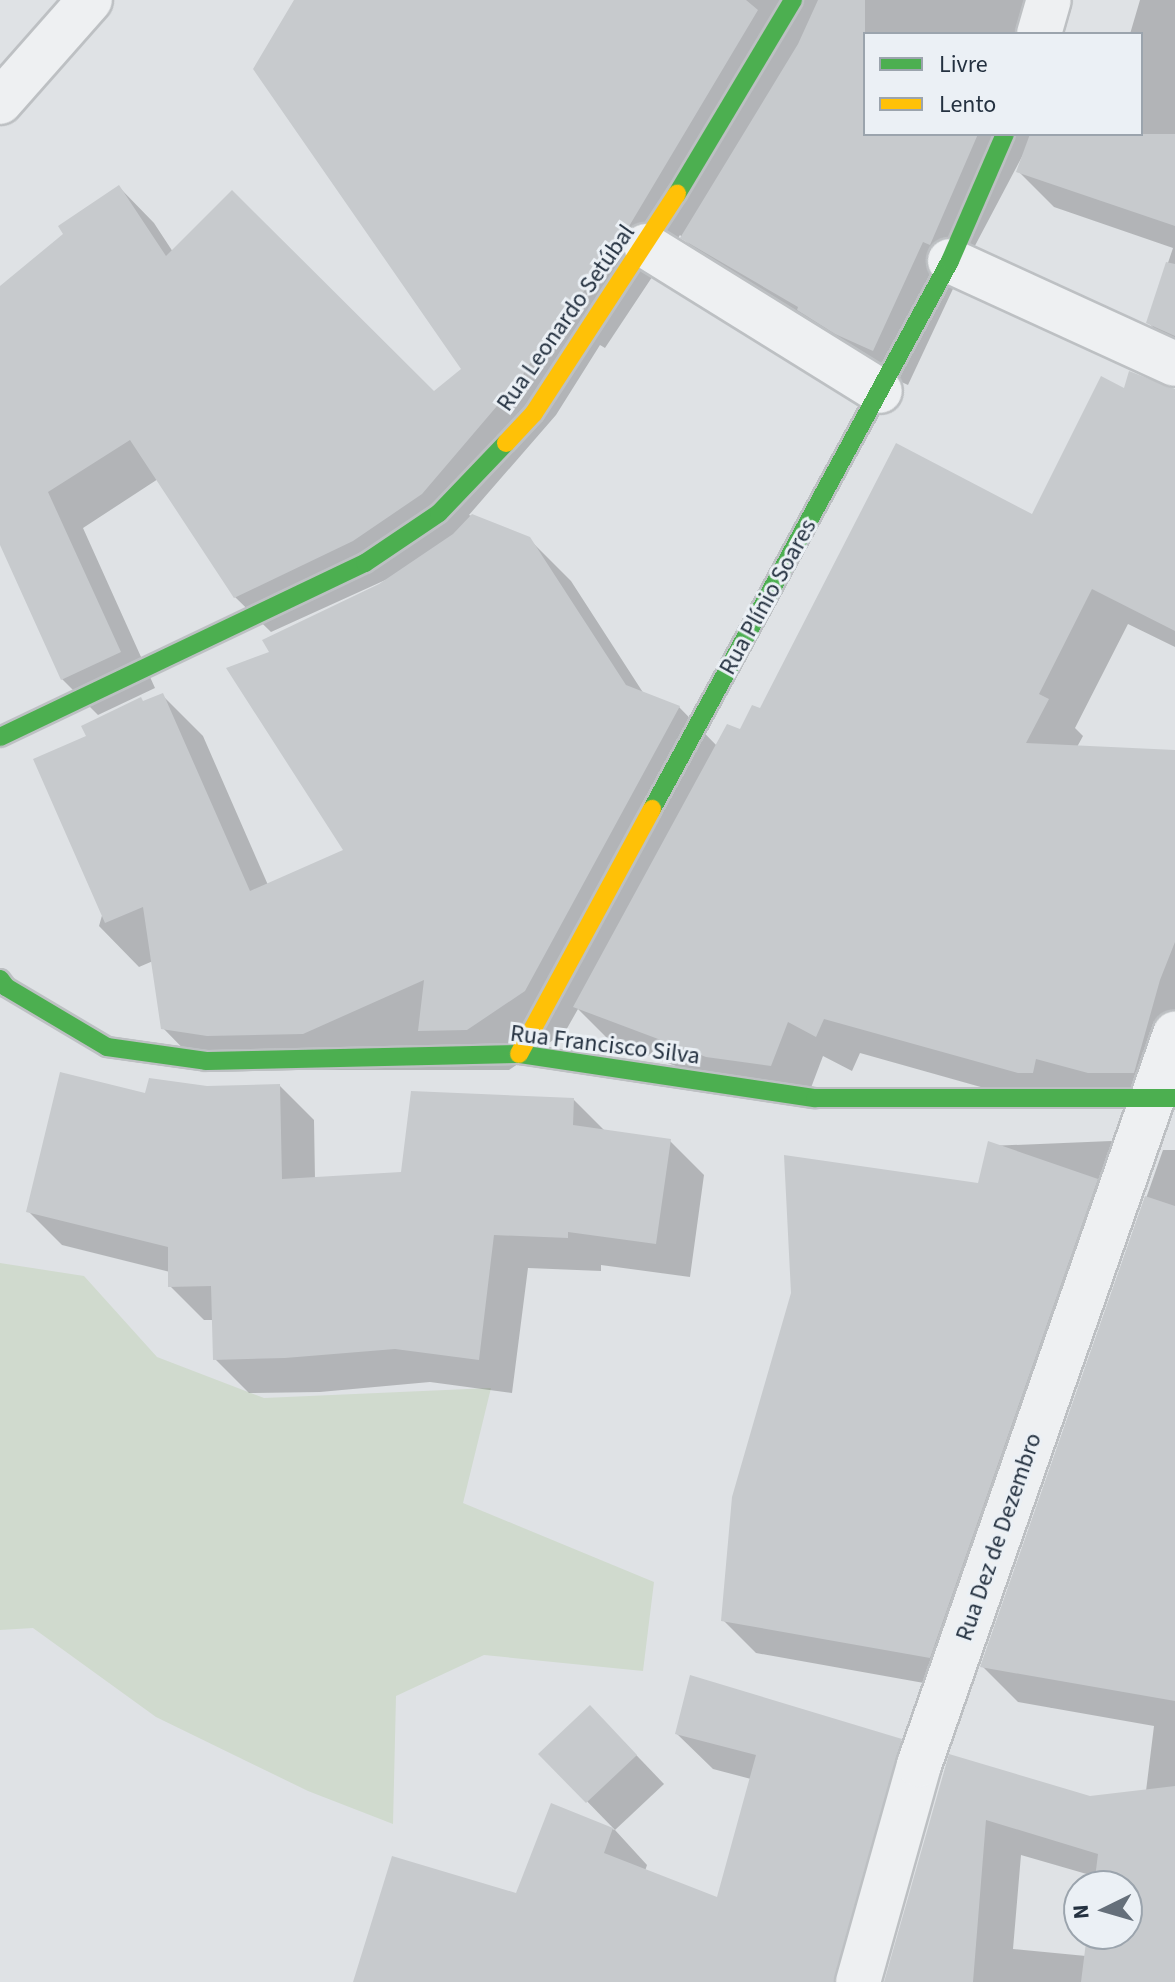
<!DOCTYPE html>
<html>
<head>
<meta charset="utf-8">
<style>
	body { margin:0 }
	#map { position:relative; width:1175px; height:1982px; overflow:hidden; background:#dfe2e5; font-family:"Source Sans 3",sans-serif }
	div>[style] { position:absolute }
	.green>* { inset:0; background:#d0dace }
	.shadow>* { inset:0; background:#0003 }
	.building>* { inset:0; background:#c7cacd }
	.roads { filter:drop-shadow(2px 0 #bdc0c3) drop-shadow(-2px 0 #bdc0c3) drop-shadow(0 2px #bdc0c3) drop-shadow(0 -2px #bdc0c3) }
	.street>* { height:44px; margin:-22px; padding:0 22px; transform-origin:22px; border-radius:22px; background:#eef0f2 }
	.fast>* { height:18px; margin:-9px; padding:0 9px; transform-origin:9px; border-radius:9px; background:#4caf50 }
	.slow>* { height:18px; margin:-9px; padding:0 9px; transform-origin:9px; border-radius:9px; background:#ffc107 }
	span { translate:-50% -50%; white-space:nowrap; text-align:center; line-height:1.15; -webkit-text-stroke:6px #ebf0f5; paint-order:stroke }
	.street-label { font-size:24px; color:#243140 }
	.legend { position:absolute; left:863px; top:32px; width:280px; height:104px; box-sizing:border-box; background:#ebf0f5; border:2px solid #9ba4ad; margin:0; padding:10px 14px; list-style:none; font-size:24px; color:#243140 }
	.legend li { display:flex; align-items:center; gap:16px; height:40px }
	.legend b { width:40px; border:2px solid #9ba4ad }
	.north { position:absolute; left:1063px; top:1870px; width:80px; height:80px; box-sizing:border-box; background:#ebf0f5; border:2px solid #9ba4ad; border-radius:50%; rotate:265deg; font-size:22px; font-weight:700; line-height:32px; text-align:center; color:#243140 }
	.north::after { content:''; display:block; margin:auto; width:28px; height:36px; background:#656f7a; clip-path:polygon(50% 0,100% 100%,50% 72%,0 100%) }
</style>
</head>
<body>
<div id="map">
	<div class="green">
		<i style="clip-path:polygon(0 1263px,84px 1276px,157px 1357px,264px 1398px,491px 1388px,463px 1503px,654px 1582px,643px 1671px,484px 1655px,396px 1696px,393px 1824px,308px 1791px,156px 1717px,33px 1628px,0 1630px)"></i>
	</div>
	<div class="shadow">
		<i style="clip-path:polygon(297px 0,1062px 0,1053px 34px,865px 34px,865px 134px,1141px 134px,1141px 34px,1130px 34px,1140px 0,1175px 0,1175px 350px,1148px 322px,1173px 248px,1054px 207px,1018px 171px,1025px 151px,959px 276px,908px 385px,873px 369px,718px 273px,680px 235px,605px 348px,600px 345px,556px 415px,469px 515px,529px 539px,571px 581px,644px 694px,679px 707px,717px 746px,1033px 517px,1125px 390px,1175px 390px,1175px 647px,1128px 624px,1075px 728px,1083px 736px,1077px 747px,1175px 752px,1175px 1086px,1055px 1108px,860px 1053px,852px 1071px,823px 1056px,806px 1101px,743px 1091px,611px 1042px,578px 1009px,565px 1032px,509px 1070px,204px 1070px,163px 1028px,153px 961px,139px 967px,99px 926px,103px 912px,88px 737px,143px 703px,162px 695px,203px 736px,268px 885px,346px 851px,272px 652px,392px 577px,271px 632px,235px 597px,158px 479px,83px 528px,155px 688px,98px 715px,62px 679px,0 540px,0 289px,119px 187px,154px 223px,173px 252px,434px 394px,464px 369px)"></i>
		<i style="clip-path:polygon(280px 1086px,314px 1120px,315px 1179px,403px 1173px,573px 1099px,606px 1132px,670px 1141px,704px 1175px,690px 1277px,601px 1265px,601px 1271px,528px 1268px,512px 1393px,430px 1382px,320px 1392px,249px 1393px,215px 1359px,214px 1320px,204px 1320px,170px 1286px,170px 1272px,62px 1245px,28px 1211px,147px 1096px,206px 1088px)"></i>
		<i style="clip-path:polygon(1111px 1141px,1144px 1174px,963px 1690px,756px 1653px,723px 1620px,979px 1185px,989px 1146px)"></i>
		<i style="clip-path:polygon(evenodd,1163px 1150px,1175px 1150px,1175px 1982px,886px 1982px,951px 1756px,1090px 1798px,1146px 1791px,1154px 1726px,1018px 1702px,982px 1666px,1163px 1150px,1021px 1855px,1097px 1877px,1096px 1886px,1127px 1886px,1127px 1934px,1089px 1934px,1086px 1956px,1013px 1949px,1021px 1855px)"></i>
		<i style="clip-path:polygon(677px 1734px,901px 1741px,936px 1776px,877px 1982px,355px 1982px,517px 1896px,552px 1806px,615px 1830px,647px 1865px,645px 1871px,718px 1900px,751px 1779px,713px 1769px)"></i>
		<i style="clip-path:polygon(618px 1736px,664px 1784px,615px 1830px,541px 1754px)"></i>
	</div>
	<div class="building">
		<i style="clip-path:polygon(294px 0,746px 0,758px 10px,628px 228px,568px 314px,564px 311px,520px 379px,422px 494px,353px 541px,234px 598px,130px 440px,48px 492px,121px 652px,61px 680px,0 545px,0 286px,63px 234px,58px 226px,119px 185px,166px 256px,232px 190px,434px 391px,461px 369px,253px 69px)"></i>
		<i style="clip-path:polygon(818px 0,865px 0,865px 134px,978px 134px,930px 245px,923px 242px,873px 351px,835px 334px,797px 310px,798px 307px,680px 238px,798px 44px)"></i>
		<i style="clip-path:polygon(1030px 134px,1175px 134px,1175px 226px,1016px 172px)"></i>
		<i style="clip-path:polygon(1166px 262px,1175px 264px,1175px 336px,1146px 323px)"></i>
		<i style="clip-path:polygon(1129px 371px,1175px 389px,1175px 631px,1092px 589px,1039px 694px,1049px 699px,1026px 743px,1175px 750px,1175px 942px,1160px 980px,1134px 1073px,1088px 1073px,1036px 1059px,1033px 1073px,1018px 1073px,824px 1019px,816px 1037px,788px 1022px,771px 1066px,706px 1057px,573px 1007px,727px 724px,740px 729px,752px 705px,760px 708px,896px 443px,1032px 514px,1101px 376px,1124px 388px)"></i>
		<i style="clip-path:polygon(472px 514px,530px 537px,626px 685px,680px 706px,525px 991px,467px 1030px,418px 1031px,424px 980px,303px 1034px,207px 1036px,161px 1029px,143px 907px,105px 923px,33px 759px,86px 736px,81px 726px,141px 697px,143px 701px,163px 693px,250px 891px,343px 850px,226px 668px,269px 652px,262px 640px,379px 584px,453px 534px)"></i>
		<i style="clip-path:polygon(60px 1072px,145px 1093px,149px 1078px,207px 1086px,280px 1084px,282px 1179px,401px 1172px,411px 1091px,574px 1098px,573px 1125px,671px 1139px,656px 1244px,568px 1232px,568px 1238px,494px 1235px,479px 1360px,395px 1349px,285px 1358px,213px 1360px,211px 1286px,168px 1287px,168px 1247px,26px 1212px)"></i>
		<i style="clip-path:polygon(988px 1141px,1098px 1179px,930px 1658px,721px 1621px,732px 1497px,791px 1293px,784px 1155px,978px 1183px)"></i>
		<i style="clip-path:polygon(1145px 1196px,1175px 1206px,1175px 1701px,980px 1667px)"></i>
		<i style="clip-path:polygon(690px 1675px,902px 1739px,834px 1982px,353px 1982px,392px 1856px,516px 1893px,551px 1803px,613px 1828px,604px 1853px,717px 1897px,756px 1755px,675px 1734px)"></i>
		<i style="clip-path:polygon(590px 1705px,637px 1755px,586px 1803px,538px 1754px)"></i>
		<i style="clip-path:polygon(949px 1754px,1090px 1796px,1175px 1786px,1175px 1982px,1081px 1982px,1087px 1934px,1127px 1934px,1127px 1886px,1094px 1886px,1098px 1854px,986px 1820px,973px 1982px,884px 1982px)"></i>
	</div>
	<div class="roads">
		<div class="street">
			<i style="left:1039px;top:34px;width:35px;rotate:-74deg"></i>
			<i style="left:0;top:102px;width:136px;rotate:-48.6deg"></i>
			<i style="left:646px;top:246px;width:275px;rotate:31.8deg"></i>
			<i style="left:950px;top:261px;width:247px;rotate:24.6deg"></i>
			<i style="left:858px;top:1982px;width:225px;rotate:-74.3deg"></i>
			<i style="left:919px;top:1765px;width:775px;rotate:-70.7deg"></i>
		</div>
		<div class="fast">
			<i style="left:677px;top:194px;width:226px;rotate:-59.1deg"></i>
			<i style="left:0;top:737px;width:404px;rotate:-25.5deg"></i>
			<i style="left:365px;top:563px;width:89px;rotate:-34deg"></i>
			<i style="left:439px;top:513px;width:97px;rotate:-46.3deg"></i>
			<i style="left:652px;top:809px;width:624px;rotate:-61.46deg"></i>
			<i style="left:950px;top:261px;width:138px;rotate:-66.6deg"></i>
			<i style="left:0;top:979px;width:10px;rotate:53deg"></i>
			<i style="left:6px;top:987px;width:117px;rotate:30.7deg"></i>
			<i style="left:107px;top:1047px;width:100px;rotate:8deg"></i>
			<i style="left:206px;top:1061px;width:313px;rotate:-1.3deg"></i>
			<i style="left:519px;top:1054px;width:299px;rotate:8.5deg"></i>
			<i style="left:815px;top:1098px;width:360px"></i>
		</div>
		<div class="slow">
			<i style="left:506px;top:443px;width:41px;rotate:-47deg"></i>
			<i style="left:534px;top:413px;width:262px;rotate:-56.9deg"></i>
			<i style="left:519px;top:1054px;width:279px;rotate:-61.5deg"></i>
		</div>
	</div>
	<div class="street-label">
		<span style="left:566px;top:318px;rotate:-55deg">Rua Leonardo Setúbal</span>
		<span style="left:768px;top:597px;rotate:-61deg">Rua Plínio Soares</span>
		<span style="left:605px;top:1045px;rotate:7deg">Rua Francisco Silva</span>
		<span style="left:999px;top:1537px;rotate:-71deg">Rua Dez de Dezembro</span>
	</div>
	<ul class="legend">
	<li><b style="height:10px;background:#4caf50"></b>Livre</li>
	<li><b style="height:10px;background:#ffc107"></b>Lento</li>
	</ul>
	<div class="north">N</div>
</div>
</body>
</html>
